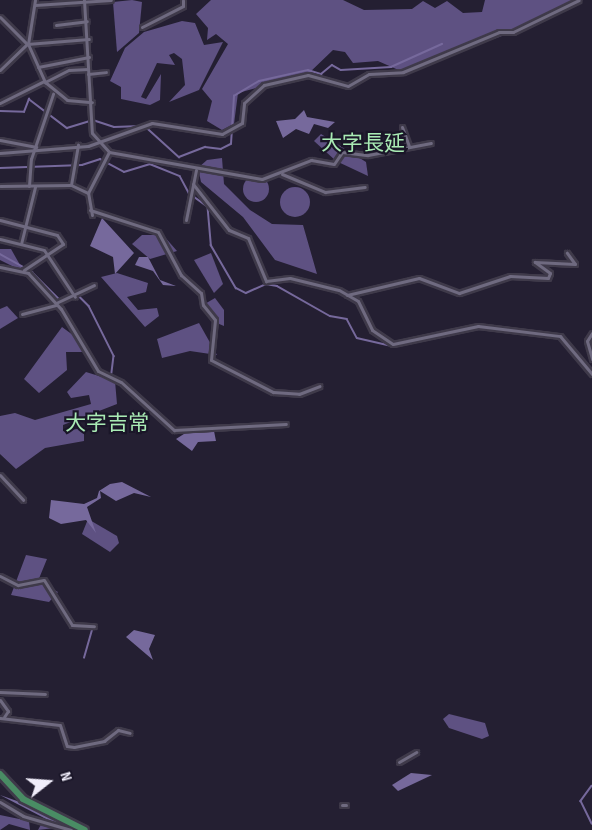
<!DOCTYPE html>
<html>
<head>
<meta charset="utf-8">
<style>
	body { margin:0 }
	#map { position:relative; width:592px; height:830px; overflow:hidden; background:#241f32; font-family:"Sofia Sans Condensed","Noto Sans JP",sans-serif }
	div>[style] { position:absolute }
	.forest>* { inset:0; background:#5e5182 }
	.round { border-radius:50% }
	.water>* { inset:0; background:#76699c }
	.stream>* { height:1.5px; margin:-0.75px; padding:0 0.75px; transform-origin:0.75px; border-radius:0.75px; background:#76699c }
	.roads { filter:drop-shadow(2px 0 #3f3a4a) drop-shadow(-2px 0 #3f3a4a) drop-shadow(0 2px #3f3a4a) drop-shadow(0 -2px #3f3a4a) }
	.street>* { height:3px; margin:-1.5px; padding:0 1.5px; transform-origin:1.5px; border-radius:1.5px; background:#6f6a80 }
	.primary>* { height:6px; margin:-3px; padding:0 3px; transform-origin:3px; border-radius:3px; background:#498c64 }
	span { translate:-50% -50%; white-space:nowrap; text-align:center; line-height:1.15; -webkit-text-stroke:4.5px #1a1628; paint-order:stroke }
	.quarter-label { font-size:21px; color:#a9ebb4 }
	.north { position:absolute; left:18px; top:752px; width:60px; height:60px; -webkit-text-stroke:4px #1a1628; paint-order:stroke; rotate:73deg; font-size:16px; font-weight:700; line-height:24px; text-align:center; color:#f0edfa }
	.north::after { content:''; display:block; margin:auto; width:21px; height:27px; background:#f0edfa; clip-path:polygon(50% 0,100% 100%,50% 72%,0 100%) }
</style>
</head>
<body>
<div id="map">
	<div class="forest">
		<i style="clip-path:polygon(132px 0,142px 2px,139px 33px,117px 52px,113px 2px)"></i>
		<i style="clip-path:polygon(211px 0,343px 0,364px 10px,412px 9px,423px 1px,435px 8px,447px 1px,463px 13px,482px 12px,485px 0,577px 0,513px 32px,403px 72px,378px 61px,353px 63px,345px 52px,333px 50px,308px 74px,238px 93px,234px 124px,222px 130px,207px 121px,212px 101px,202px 89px,228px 44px,216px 34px,207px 40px,208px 28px,196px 14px)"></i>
		<i style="clip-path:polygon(182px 21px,195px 23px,204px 45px,223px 42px,199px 90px,169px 102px,185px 85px,182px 59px,174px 53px,169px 55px,175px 65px,157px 63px,141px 97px,146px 99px,161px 74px,160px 100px,150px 105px,121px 99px,121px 87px,110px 81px,125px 48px,144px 32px)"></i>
		<i style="clip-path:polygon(321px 134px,366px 162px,368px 176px,336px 161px,314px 141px)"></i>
		<i style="clip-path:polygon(222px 158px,224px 184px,250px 210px,272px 224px,303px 225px,317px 274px,275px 260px,243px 217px,201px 182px,198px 168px,207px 160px)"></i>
		<i class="round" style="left:243px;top:176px;width:26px;height:26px"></i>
		<i class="round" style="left:280px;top:187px;width:30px;height:30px"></i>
		<i style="clip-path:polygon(142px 235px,163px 235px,177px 251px,150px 259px,132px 244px)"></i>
		<i style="clip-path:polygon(0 249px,11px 249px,24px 272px,0 260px)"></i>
		<i style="clip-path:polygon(211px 253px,223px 284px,214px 293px,194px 260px)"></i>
		<i style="clip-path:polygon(117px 273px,148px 283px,146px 292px,127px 297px,138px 310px,157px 308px,159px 316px,145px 327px,101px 277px)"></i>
		<i style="clip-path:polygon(215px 298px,224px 310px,224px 326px,212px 321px,203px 305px)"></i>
		<i style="clip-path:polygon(7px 306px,18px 318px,0 329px,0 309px)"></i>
		<i style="clip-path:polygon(199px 323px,217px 355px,190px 351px,162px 358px,157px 339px)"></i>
		<i style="clip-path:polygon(62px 327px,81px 341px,82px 352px,66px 352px,67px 370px,39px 393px,24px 379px)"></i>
		<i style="clip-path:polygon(86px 372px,115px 381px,117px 404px,63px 425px,63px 431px,84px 428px,84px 441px,45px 448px,16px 469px,0 454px,0 416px,15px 413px,35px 420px,91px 404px,89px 395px,71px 398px,67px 392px)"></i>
		<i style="clip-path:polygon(88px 519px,117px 536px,119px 543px,110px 552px,82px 534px)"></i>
		<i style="clip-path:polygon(26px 555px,47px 559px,38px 581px,58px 592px,49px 602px,11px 595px)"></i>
		<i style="clip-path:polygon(449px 714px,485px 723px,489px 736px,482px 739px,449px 728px,443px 719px)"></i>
		<i style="clip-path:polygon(0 815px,29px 821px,30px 830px,9px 824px,0 830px)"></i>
		<i style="clip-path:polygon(44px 819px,53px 820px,63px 827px,38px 830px)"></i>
	</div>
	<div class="water">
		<i style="clip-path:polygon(304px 110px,307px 117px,335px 122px,328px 128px,314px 124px,309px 134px,296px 129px,283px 138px,276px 121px,295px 119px)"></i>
		<i style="clip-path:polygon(102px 218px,134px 253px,115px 274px,113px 257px,90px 246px)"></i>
		<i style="clip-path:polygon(139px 257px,148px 257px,160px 280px,176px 286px,163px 285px,153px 271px,135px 265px)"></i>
		<i style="clip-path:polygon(195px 427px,214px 431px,216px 441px,198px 442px,192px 451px,176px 439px)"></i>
		<i style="clip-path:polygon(122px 482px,151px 497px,134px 493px,116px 501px,100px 491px,101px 498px,87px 507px,96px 533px,86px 520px,61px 524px,49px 518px,51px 500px,84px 504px,97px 498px,99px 491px,110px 484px)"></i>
		<i style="clip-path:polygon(134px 630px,155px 635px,149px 649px,153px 660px,126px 637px)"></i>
		<i style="clip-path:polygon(411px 773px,432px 775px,398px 791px,392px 785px)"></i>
		<i style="clip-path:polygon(0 795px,17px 801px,81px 830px,46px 819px)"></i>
	</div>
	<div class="stream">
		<i style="left:0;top:111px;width:24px;rotate:2deg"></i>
		<i style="left:24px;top:112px;width:14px;rotate:-69deg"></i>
		<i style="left:29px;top:99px;width:48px;rotate:37.3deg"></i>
		<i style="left:67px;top:128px;width:27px;rotate:-17deg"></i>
		<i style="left:93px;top:120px;width:22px;rotate:18deg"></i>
		<i style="left:114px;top:127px;width:27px;rotate:-2deg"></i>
		<i style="left:146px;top:127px;width:45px;rotate:42.3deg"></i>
		<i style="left:179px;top:157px;width:28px;rotate:-21deg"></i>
		<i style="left:205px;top:147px;width:16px;rotate:7deg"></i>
		<i style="left:221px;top:149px;width:11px;rotate:-27deg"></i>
		<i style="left:231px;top:144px;width:48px;rotate:-86.4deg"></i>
		<i style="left:234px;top:96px;width:29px;rotate:-31deg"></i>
		<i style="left:259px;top:81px;width:50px;rotate:-12.7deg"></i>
		<i style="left:308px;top:70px;width:14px;rotate:17deg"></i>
		<i style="left:321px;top:74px;width:14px;rotate:-39deg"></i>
		<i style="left:332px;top:65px;width:10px;rotate:29deg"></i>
		<i style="left:341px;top:70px;width:50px;rotate:-3.4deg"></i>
		<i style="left:391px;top:67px;width:56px;rotate:-24.3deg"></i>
		<i style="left:0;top:168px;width:82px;rotate:-2.1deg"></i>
		<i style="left:82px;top:165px;width:19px;rotate:-18deg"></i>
		<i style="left:100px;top:159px;width:27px;rotate:28deg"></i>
		<i style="left:124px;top:172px;width:27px;rotate:-17deg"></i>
		<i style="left:150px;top:164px;width:32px;rotate:22deg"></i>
		<i style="left:180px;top:176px;width:19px;rotate:62deg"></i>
		<i style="left:189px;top:193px;width:24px;rotate:36deg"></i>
		<i style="left:208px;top:207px;width:38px;rotate:85deg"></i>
		<i style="left:211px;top:245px;width:50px;rotate:59.8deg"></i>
		<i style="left:236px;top:288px;width:11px;rotate:27deg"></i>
		<i style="left:246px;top:293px;width:22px;rotate:-24deg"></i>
		<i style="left:266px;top:284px;width:11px;rotate:10deg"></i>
		<i style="left:277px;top:286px;width:61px;rotate:29.5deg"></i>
		<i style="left:330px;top:316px;width:17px;rotate:10deg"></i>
		<i style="left:347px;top:319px;width:21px;rotate:62deg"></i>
		<i style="left:357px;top:338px;width:32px;rotate:13deg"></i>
		<i style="left:0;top:254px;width:37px;rotate:29deg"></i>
		<i style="left:32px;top:272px;width:40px;rotate:45deg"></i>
		<i style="left:65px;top:300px;width:15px;rotate:-16deg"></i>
		<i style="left:79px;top:296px;width:14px;rotate:45deg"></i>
		<i style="left:89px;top:306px;width:56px;rotate:63.4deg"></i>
		<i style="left:114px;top:356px;width:17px;rotate:97deg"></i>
		<i style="left:84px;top:658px;width:32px;rotate:-74deg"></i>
		<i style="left:592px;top:786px;width:19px;rotate:126deg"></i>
		<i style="left:581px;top:801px;width:25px;rotate:64deg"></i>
	</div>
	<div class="roads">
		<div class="street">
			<i style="left:35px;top:0;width:45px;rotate:99deg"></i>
			<i style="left:28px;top:44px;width:42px;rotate:65.9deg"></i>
			<i style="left:45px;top:82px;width:28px;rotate:39deg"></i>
			<i style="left:67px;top:100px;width:25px;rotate:5deg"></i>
			<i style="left:84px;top:0;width:133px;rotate:86.6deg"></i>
			<i style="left:92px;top:133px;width:25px;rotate:48deg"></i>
			<i style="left:109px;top:152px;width:155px;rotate:10deg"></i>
			<i style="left:262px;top:179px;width:53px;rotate:-21.2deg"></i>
			<i style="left:311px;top:160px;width:23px;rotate:10deg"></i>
			<i style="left:334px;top:164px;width:14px;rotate:-56deg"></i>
			<i style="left:342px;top:152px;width:26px;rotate:7deg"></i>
			<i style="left:368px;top:155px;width:64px;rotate:-10.8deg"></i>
			<i style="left:35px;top:5px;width:76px;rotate:-3.8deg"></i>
			<i style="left:0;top:17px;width:38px;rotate:45deg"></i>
			<i style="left:27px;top:44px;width:62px;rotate:-4.6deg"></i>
			<i style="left:56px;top:25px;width:31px;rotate:-7deg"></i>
			<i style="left:142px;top:27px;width:46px;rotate:-27.1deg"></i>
			<i style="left:183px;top:6px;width:6px;rotate:-90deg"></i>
			<i style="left:38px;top:67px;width:52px;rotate:-11.1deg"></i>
			<i style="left:0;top:70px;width:37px;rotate:-44deg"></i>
			<i style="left:88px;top:74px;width:18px;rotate:-6deg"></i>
			<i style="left:45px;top:82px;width:27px;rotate:-27deg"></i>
			<i style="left:69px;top:70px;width:19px;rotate:-3deg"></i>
			<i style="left:0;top:103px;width:49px;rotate:-26.6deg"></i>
			<i style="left:402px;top:127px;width:20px;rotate:70deg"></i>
			<i style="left:0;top:140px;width:37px;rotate:11deg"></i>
			<i style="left:0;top:153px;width:88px;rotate:-4.5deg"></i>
			<i style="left:88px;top:146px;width:68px;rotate:-19.8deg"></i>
			<i style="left:152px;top:123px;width:71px;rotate:8.9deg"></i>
			<i style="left:222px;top:134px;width:23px;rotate:-29deg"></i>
			<i style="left:242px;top:123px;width:20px;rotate:-84deg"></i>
			<i style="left:244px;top:103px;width:27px;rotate:-42deg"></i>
			<i style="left:264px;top:85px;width:45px;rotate:-12.8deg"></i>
			<i style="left:308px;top:75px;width:41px;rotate:15.4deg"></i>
			<i style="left:348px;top:86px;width:24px;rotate:-30deg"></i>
			<i style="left:369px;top:74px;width:34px;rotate:-3deg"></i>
			<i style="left:403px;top:72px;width:104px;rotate:-22.6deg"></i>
			<i style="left:499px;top:32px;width:14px"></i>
			<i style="left:513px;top:32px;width:73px;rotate:-25.9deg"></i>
			<i style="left:282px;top:174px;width:47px;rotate:22.7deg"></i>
			<i style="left:325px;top:192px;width:40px;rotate:-7.1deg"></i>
			<i style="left:193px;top:184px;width:58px;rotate:52deg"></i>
			<i style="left:229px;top:230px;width:21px;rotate:23deg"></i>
			<i style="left:248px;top:238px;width:47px;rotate:67.3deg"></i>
			<i style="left:266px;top:281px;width:24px;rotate:-7deg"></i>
			<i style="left:290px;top:278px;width:50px;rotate:13.8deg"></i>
			<i style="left:339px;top:290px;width:22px;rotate:30deg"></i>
			<i style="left:358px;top:301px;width:32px;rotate:64deg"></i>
			<i style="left:372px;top:330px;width:25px;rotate:34deg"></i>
			<i style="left:393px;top:344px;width:87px;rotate:-12deg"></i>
			<i style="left:478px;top:326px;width:83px;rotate:7deg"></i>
			<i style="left:560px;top:336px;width:50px;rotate:49.9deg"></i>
			<i style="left:71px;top:185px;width:41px;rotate:-80.1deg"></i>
			<i style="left:0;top:186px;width:71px;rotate:-0.8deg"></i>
			<i style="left:71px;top:185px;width:19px;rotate:25deg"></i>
			<i style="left:29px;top:186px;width:27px;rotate:-86deg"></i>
			<i style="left:31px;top:159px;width:69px;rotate:-71.3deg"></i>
			<i style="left:90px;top:210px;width:71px;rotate:17.9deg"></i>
			<i style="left:158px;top:232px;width:49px;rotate:61.9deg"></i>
			<i style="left:181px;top:275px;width:27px;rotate:42deg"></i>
			<i style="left:201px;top:293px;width:12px;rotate:81deg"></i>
			<i style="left:203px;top:305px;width:19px;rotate:51deg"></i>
			<i style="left:215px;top:320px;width:40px;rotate:95.7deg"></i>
			<i style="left:211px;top:360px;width:70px;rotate:27.3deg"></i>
			<i style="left:273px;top:392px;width:26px;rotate:4deg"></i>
			<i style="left:299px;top:394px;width:22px;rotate:-21deg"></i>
			<i style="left:92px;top:215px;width:22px;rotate:-100deg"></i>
			<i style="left:88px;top:193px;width:46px;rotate:-62.9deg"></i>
			<i style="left:0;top:220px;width:59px;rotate:14.7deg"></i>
			<i style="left:57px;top:235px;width:11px;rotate:56deg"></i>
			<i style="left:63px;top:244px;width:47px;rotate:146.3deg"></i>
			<i style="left:186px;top:220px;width:51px;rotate:-78.7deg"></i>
			<i style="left:0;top:239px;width:45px;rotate:14deg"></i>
			<i style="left:44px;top:250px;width:56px;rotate:56.6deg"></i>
			<i style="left:21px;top:244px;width:59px;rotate:-76.2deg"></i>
			<i style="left:0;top:267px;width:29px;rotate:12deg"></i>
			<i style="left:28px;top:273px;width:49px;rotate:47.5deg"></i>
			<i style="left:61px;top:309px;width:72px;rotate:59.2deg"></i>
			<i style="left:98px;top:371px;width:25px;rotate:26deg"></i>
			<i style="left:121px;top:382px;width:72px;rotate:42.2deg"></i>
			<i style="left:174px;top:430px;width:112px;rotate:-3.1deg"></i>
			<i style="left:347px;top:295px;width:74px;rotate:-13.3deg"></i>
			<i style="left:419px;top:278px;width:43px;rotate:20.6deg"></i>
			<i style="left:459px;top:293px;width:54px;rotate:-18.4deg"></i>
			<i style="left:510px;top:276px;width:38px;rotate:3deg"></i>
			<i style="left:548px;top:278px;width:5px;rotate:-68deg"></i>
			<i style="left:550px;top:273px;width:19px;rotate:-144deg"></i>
			<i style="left:535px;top:262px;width:40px;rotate:2.9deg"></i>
			<i style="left:575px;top:264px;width:14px;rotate:-126deg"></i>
			<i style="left:56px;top:303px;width:42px;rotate:-25.3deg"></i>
			<i style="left:22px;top:314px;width:35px;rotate:-15deg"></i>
			<i style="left:592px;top:333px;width:9px;rotate:122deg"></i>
			<i style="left:587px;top:341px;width:19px;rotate:74deg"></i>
			<i style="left:0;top:475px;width:34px;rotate:47deg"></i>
			<i style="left:0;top:576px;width:20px;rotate:27deg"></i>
			<i style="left:18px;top:585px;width:26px;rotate:-11deg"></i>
			<i style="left:44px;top:580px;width:53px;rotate:58.1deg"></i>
			<i style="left:72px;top:625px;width:22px;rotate:3deg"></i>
			<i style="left:0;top:692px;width:45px;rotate:2.5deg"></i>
			<i style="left:0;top:700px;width:14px;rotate:54deg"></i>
			<i style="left:8px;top:711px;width:7px;rotate:124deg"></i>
			<i style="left:0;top:718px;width:60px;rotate:6.7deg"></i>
			<i style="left:60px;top:725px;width:22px;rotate:72deg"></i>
			<i style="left:67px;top:746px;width:7px;rotate:8deg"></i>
			<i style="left:74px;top:747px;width:31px;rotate:-11deg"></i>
			<i style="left:104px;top:741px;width:18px;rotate:-38deg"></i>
			<i style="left:118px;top:730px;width:12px;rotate:14deg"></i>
			<i style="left:399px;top:762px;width:20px;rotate:-30deg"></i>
			<i style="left:0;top:802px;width:27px;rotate:31deg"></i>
			<i style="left:23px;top:816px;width:50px;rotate:16.3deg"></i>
			<i style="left:342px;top:805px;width:4px"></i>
		</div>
		<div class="primary">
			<i style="left:0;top:774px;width:34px;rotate:47deg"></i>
			<i style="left:23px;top:799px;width:69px;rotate:26.6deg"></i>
		</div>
	</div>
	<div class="quarter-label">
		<span style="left:363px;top:144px">大字長延</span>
		<span style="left:107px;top:424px">大字吉常</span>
	</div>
	<div class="north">N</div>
</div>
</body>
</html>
